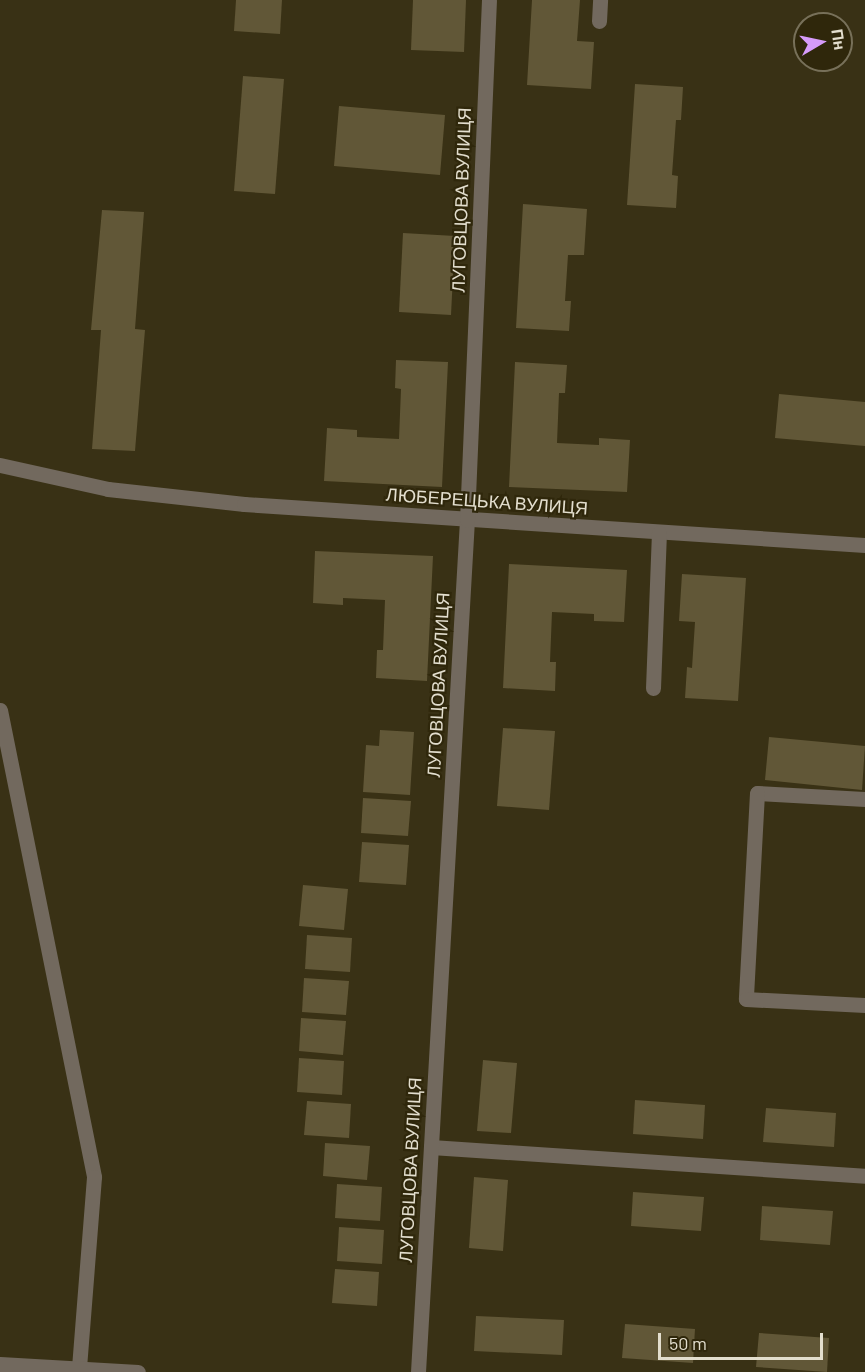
<!DOCTYPE html>
<html>
<head>
<meta charset="utf-8">
<style>
	body { margin:0 }
	#map { position:relative; width:865px; height:1372px; overflow:hidden; background:#393115; font-family:Barlow,sans-serif }
	div>[style] { position:absolute }
	.building>* { inset:0; background:#615737 }
	.minor>* { height:15px; margin:-7.5px; padding:0 7.5px; transform-origin:7.5px; border-radius:7.5px; background:#72695e }
	span { translate:-50% -50%; white-space:nowrap; text-align:center; line-height:1.15; -webkit-text-stroke:4.5px #2f270b; paint-order:stroke }
	.street-label { font-size:18px; color:#e3dece }
	.north { position:absolute; left:793px; top:12px; width:60px; height:60px; box-sizing:border-box; background:#2f270b; border:2px solid #777059; border-radius:50%; rotate:81deg; font-size:16px; font-weight:700; line-height:24px; text-align:center; color:#e3dece }
	.north::after { content:''; display:block; margin:auto; width:21px; height:27px; background:#d69bfa; clip-path:polygon(50% 0,100% 100%,50% 72%,0 100%) }
	.scale { position:absolute; left:658px; top:1333px; width:165px; height:27px; box-sizing:border-box; border:3px solid #e3dece; border-top:0; padding-left:8px; font-size:18px; line-height:21px; white-space:nowrap; color:#e3dece; -webkit-text-stroke:4px #2f270b; paint-order:stroke }
</style>
</head>
<body>
<div id="map">
	<div class="building">
		<i style="clip-path:polygon(236px 0,282px 0,280px 34px,234px 31px)"></i>
		<i style="clip-path:polygon(413px 0,466px 0,464px 52px,411px 50px)"></i>
		<i style="clip-path:polygon(532px 0,580px 0,577px 41px,594px 42px,591px 89px,527px 85px)"></i>
		<i style="clip-path:polygon(243px 76px,284px 79px,275px 194px,234px 191px)"></i>
		<i style="clip-path:polygon(635px 84px,683px 87px,681px 120px,676px 120px,672px 175px,678px 176px,676px 208px,627px 205px)"></i>
		<i style="clip-path:polygon(339px 106px,445px 115px,440px 175px,334px 166px)"></i>
		<i style="clip-path:polygon(523px 204px,587px 209px,584px 255px,568px 255px,565px 301px,571px 301px,569px 331px,516px 328px)"></i>
		<i style="clip-path:polygon(102px 210px,144px 212px,135px 329px,145px 330px,135px 451px,92px 449px,101px 330px,91px 330px)"></i>
		<i style="clip-path:polygon(403px 233px,455px 236px,451px 315px,399px 312px)"></i>
		<i style="clip-path:polygon(396px 360px,448px 362px,442px 487px,324px 481px,327px 428px,357px 430px,357px 437px,399px 439px,401px 389px,395px 388px)"></i>
		<i style="clip-path:polygon(515px 362px,567px 365px,565px 393px,559px 393px,557px 443px,599px 445px,599px 438px,630px 440px,627px 492px,509px 487px)"></i>
		<i style="clip-path:polygon(779px 394px,865px 402px,865px 446px,775px 438px)"></i>
		<i style="clip-path:polygon(315px 551px,433px 556px,427px 681px,376px 678px,377px 650px,383px 650px,385px 600px,343px 598px,343px 605px,313px 603px)"></i>
		<i style="clip-path:polygon(509px 564px,627px 570px,624px 622px,594px 621px,594px 614px,552px 612px,550px 662px,556px 662px,555px 691px,503px 688px)"></i>
		<i style="clip-path:polygon(682px 574px,746px 578px,738px 701px,685px 698px,687px 667px,692px 668px,695px 622px,679px 621px)"></i>
		<i style="clip-path:polygon(503px 728px,555px 731px,549px 810px,497px 806px)"></i>
		<i style="clip-path:polygon(380px 730px,414px 732px,410px 795px,363px 792px,366px 745px,379px 746px)"></i>
		<i style="clip-path:polygon(769px 737px,865px 746px,862px 790px,765px 780px)"></i>
		<i style="clip-path:polygon(363px 798px,411px 801px,408px 836px,361px 833px)"></i>
		<i style="clip-path:polygon(362px 842px,409px 845px,406px 885px,359px 882px)"></i>
		<i style="clip-path:polygon(303px 885px,348px 889px,344px 930px,299px 926px)"></i>
		<i style="clip-path:polygon(307px 935px,352px 938px,350px 972px,305px 969px)"></i>
		<i style="clip-path:polygon(304px 978px,349px 981px,346px 1015px,302px 1012px)"></i>
		<i style="clip-path:polygon(301px 1018px,346px 1021px,343px 1055px,299px 1051px)"></i>
		<i style="clip-path:polygon(299px 1058px,344px 1061px,342px 1095px,297px 1092px)"></i>
		<i style="clip-path:polygon(483px 1060px,517px 1063px,511px 1133px,477px 1131px)"></i>
		<i style="clip-path:polygon(635px 1100px,705px 1105px,703px 1139px,633px 1134px)"></i>
		<i style="clip-path:polygon(307px 1101px,351px 1104px,349px 1138px,304px 1135px)"></i>
		<i style="clip-path:polygon(766px 1108px,836px 1113px,834px 1147px,763px 1142px)"></i>
		<i style="clip-path:polygon(325px 1143px,370px 1146px,367px 1180px,323px 1176px)"></i>
		<i style="clip-path:polygon(474px 1177px,508px 1180px,503px 1251px,469px 1248px)"></i>
		<i style="clip-path:polygon(337px 1184px,382px 1187px,380px 1221px,335px 1218px)"></i>
		<i style="clip-path:polygon(633px 1192px,704px 1197px,701px 1231px,631px 1226px)"></i>
		<i style="clip-path:polygon(762px 1206px,833px 1211px,830px 1245px,760px 1240px)"></i>
		<i style="clip-path:polygon(339px 1227px,384px 1230px,382px 1264px,337px 1261px)"></i>
		<i style="clip-path:polygon(335px 1269px,379px 1272px,377px 1306px,332px 1303px)"></i>
		<i style="clip-path:polygon(476px 1316px,564px 1320px,562px 1355px,474px 1351px)"></i>
		<i style="clip-path:polygon(625px 1324px,695px 1329px,693px 1363px,622px 1358px)"></i>
		<i style="clip-path:polygon(759px 1333px,829px 1338px,827px 1372px,756px 1367px)"></i>
	</div>
	<div class="minor">
		<i style="left:599px;top:21px;width:21px;rotate:-87deg"></i>
		<i style="left:0;top:465px;width:111px;rotate:12.5deg"></i>
		<i style="left:108px;top:489px;width:137px;rotate:6.3deg"></i>
		<i style="left:244px;top:504px;width:622px;rotate:3.78deg"></i>
		<i style="left:653px;top:688px;width:155px;rotate:-87.8deg"></i>
		<i style="left:0;top:710px;width:476px;rotate:78.6deg"></i>
		<i style="left:94px;top:1177px;width:193px;rotate:94.5deg"></i>
		<i style="left:865px;top:799px;width:108px;rotate:-176.8deg"></i>
		<i style="left:757px;top:793px;width:206px;rotate:93.1deg"></i>
		<i style="left:746px;top:999px;width:119px;rotate:2.9deg"></i>
		<i style="left:431px;top:1147px;width:435px;rotate:3.8deg"></i>
		<i style="left:0;top:1364px;width:138px;rotate:3.3deg"></i>
		<i style="left:418px;top:1372px;width:853px;rotate:-86.71deg"></i>
		<i style="left:467px;top:520px;width:520px;rotate:-87.58deg"></i>
	</div>
	<div class="street-label">
		<span style="left:461px;top:200px;rotate:-88deg">ЛУГОВЦОВА ВУЛИЦЯ</span>
		<span style="left:487px;top:501px;rotate:4deg">ЛЮБЕРЕЦЬКА ВУЛИЦЯ</span>
		<span style="left:438px;top:685px;rotate:-87deg">ЛУГОВЦОВА ВУЛИЦЯ</span>
		<span style="left:410px;top:1170px;rotate:-87deg">ЛУГОВЦОВА ВУЛИЦЯ</span>
	</div>
	<div class="north">Пн</div>
	<div class="scale">50 m</div>
</div>
</body>
</html>
